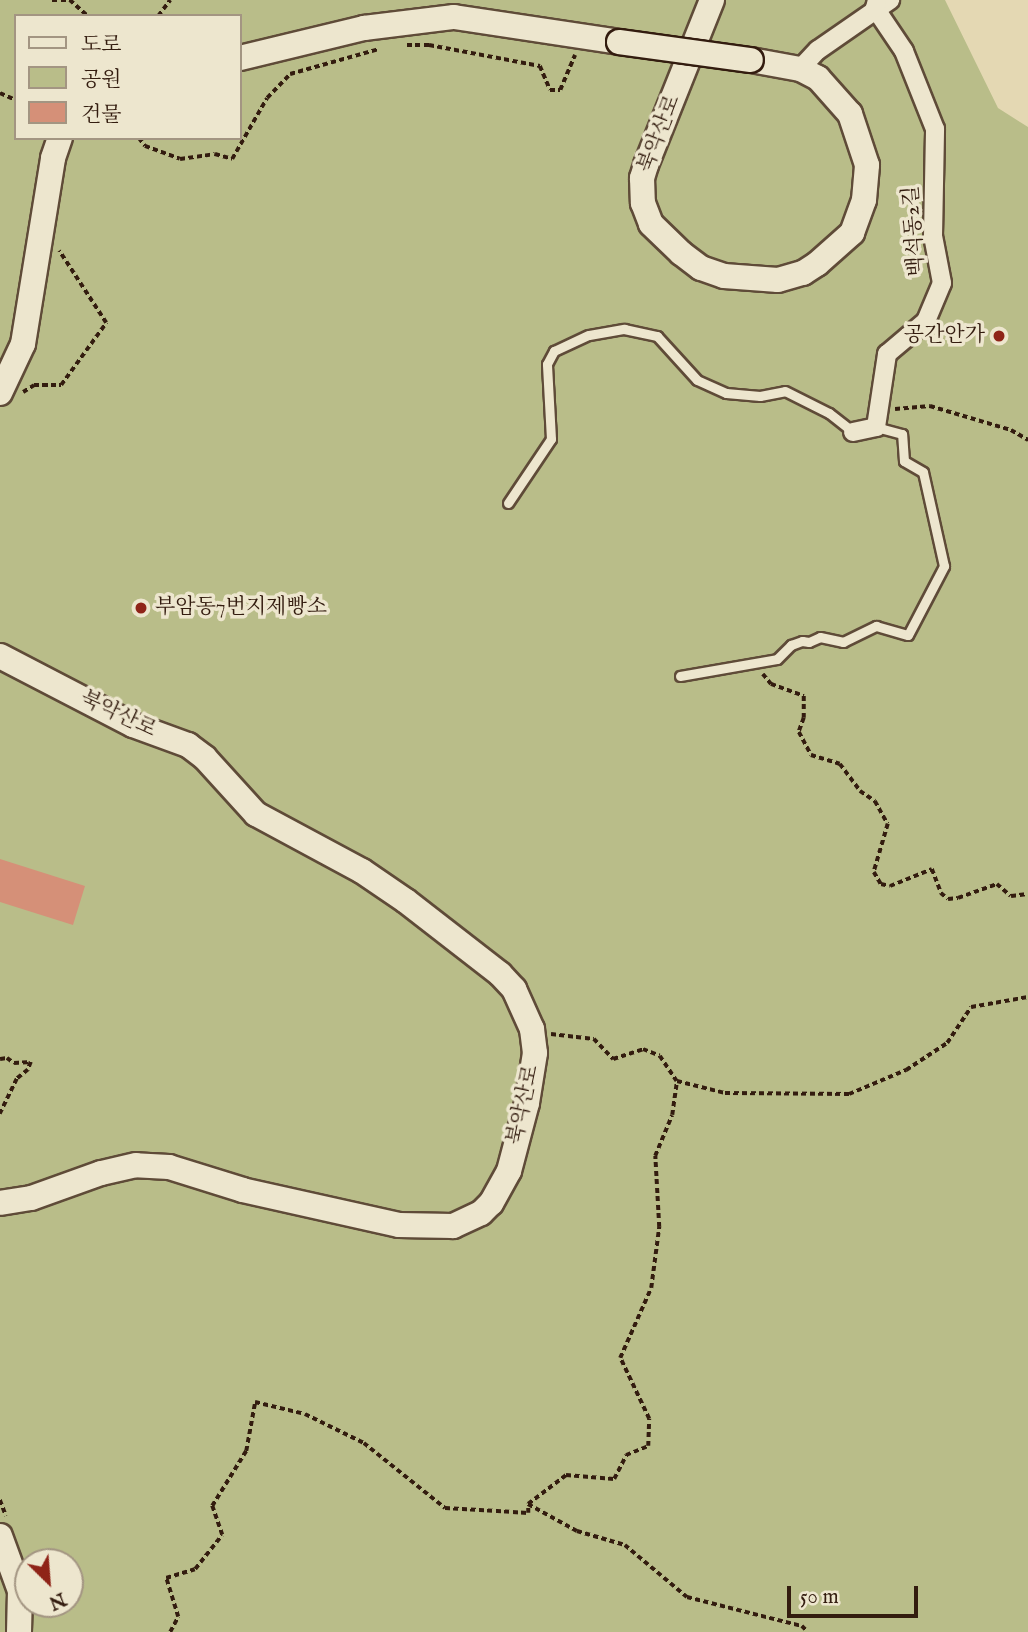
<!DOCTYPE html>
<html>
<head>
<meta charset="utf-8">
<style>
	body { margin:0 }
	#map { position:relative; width:1028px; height:1632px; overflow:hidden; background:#e4d8b3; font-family:"IM FELL English","Noto Serif KR",serif }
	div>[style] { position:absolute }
	.green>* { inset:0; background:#b9bd89 }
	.building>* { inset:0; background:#d59078 }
	.path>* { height:3.5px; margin-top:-1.75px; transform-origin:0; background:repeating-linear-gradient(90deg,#331c0f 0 5px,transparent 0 8.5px) }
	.roads { filter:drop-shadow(2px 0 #5f4b38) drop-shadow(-2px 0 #5f4b38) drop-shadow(0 2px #5f4b38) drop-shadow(0 -2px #5f4b38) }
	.lane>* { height:9px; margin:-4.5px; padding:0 4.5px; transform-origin:4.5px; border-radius:4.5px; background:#ede6ce }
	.street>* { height:18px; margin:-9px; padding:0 9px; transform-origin:9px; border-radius:9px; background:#ede6ce }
	.secondary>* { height:24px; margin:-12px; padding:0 12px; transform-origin:12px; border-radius:12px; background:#ede6ce }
	.bridges { filter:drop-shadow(2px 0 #331c0f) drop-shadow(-2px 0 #331c0f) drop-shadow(0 2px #331c0f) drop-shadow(0 -2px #331c0f) }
	.secondary-bridge>* { height:24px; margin:-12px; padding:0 12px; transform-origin:12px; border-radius:12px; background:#ede6ce }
	.dots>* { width:19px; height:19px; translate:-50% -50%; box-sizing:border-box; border:4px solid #ede6ce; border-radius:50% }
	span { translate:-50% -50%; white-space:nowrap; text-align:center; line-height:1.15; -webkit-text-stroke:7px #ede6ce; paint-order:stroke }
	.street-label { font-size:21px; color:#331c0f }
	.poi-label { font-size:21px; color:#331c0f }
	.right { translate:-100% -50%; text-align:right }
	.left { translate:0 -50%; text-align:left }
	.legend { position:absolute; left:14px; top:14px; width:228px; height:126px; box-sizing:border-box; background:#ede6ce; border:2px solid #a39582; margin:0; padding:9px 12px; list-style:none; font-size:21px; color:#331c0f }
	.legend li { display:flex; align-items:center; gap:14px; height:35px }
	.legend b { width:35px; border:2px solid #a39582 }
	.north { position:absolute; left:14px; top:1548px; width:70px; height:70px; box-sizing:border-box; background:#ede6ce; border:2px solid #a39582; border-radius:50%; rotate:155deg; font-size:19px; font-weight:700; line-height:28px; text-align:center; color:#331c0f }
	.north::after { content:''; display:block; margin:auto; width:24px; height:32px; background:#8f2418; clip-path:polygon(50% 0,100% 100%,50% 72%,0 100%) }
	.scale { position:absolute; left:787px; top:1586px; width:131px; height:32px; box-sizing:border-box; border:4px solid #331c0f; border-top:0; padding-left:9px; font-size:21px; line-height:24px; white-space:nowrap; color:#331c0f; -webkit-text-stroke:5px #ede6ce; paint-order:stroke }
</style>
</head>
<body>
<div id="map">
	<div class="green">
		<i style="clip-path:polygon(evenodd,0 0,945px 0,998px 108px,1028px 127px,1028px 1632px,0 1632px,0 0,16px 16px,240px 16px,240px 138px,16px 138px,16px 16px,0 0,28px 1562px,70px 1562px,70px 1604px,28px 1604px,28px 1562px)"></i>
	</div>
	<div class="building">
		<i style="clip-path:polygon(0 859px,85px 886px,73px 925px,0 902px)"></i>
	</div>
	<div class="path">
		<i style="left:52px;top:0;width:18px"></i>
		<i style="left:70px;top:0;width:24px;rotate:42deg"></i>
		<i style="left:158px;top:16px;width:20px;rotate:-53deg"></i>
		<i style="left:407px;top:45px;width:22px"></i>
		<i style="left:429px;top:45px;width:113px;rotate:10.7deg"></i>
		<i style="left:540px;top:66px;width:26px;rotate:67deg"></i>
		<i style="left:550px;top:90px;width:10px"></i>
		<i style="left:560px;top:90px;width:38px;rotate:-67deg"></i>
		<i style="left:0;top:93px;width:17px;rotate:24deg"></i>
		<i style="left:139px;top:138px;width:10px;rotate:53deg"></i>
		<i style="left:145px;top:146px;width:37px;rotate:20deg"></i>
		<i style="left:180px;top:159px;width:35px;rotate:-8deg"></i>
		<i style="left:215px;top:154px;width:18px;rotate:16deg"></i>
		<i style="left:232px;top:159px;width:70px;rotate:-60.2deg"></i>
		<i style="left:267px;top:98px;width:33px;rotate:-46deg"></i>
		<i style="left:290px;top:74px;width:92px;rotate:-15.7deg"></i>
		<i style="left:23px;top:392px;width:13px;rotate:-32deg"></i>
		<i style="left:34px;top:385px;width:27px"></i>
		<i style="left:61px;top:385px;width:77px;rotate:-54deg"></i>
		<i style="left:106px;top:323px;width:86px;rotate:-123.1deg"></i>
		<i style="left:895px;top:409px;width:35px;rotate:-5deg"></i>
		<i style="left:930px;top:406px;width:84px;rotate:16.5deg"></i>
		<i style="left:1011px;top:430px;width:20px;rotate:30deg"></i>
		<i style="left:763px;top:674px;width:13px;rotate:51deg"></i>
		<i style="left:771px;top:684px;width:35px;rotate:20deg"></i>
		<i style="left:804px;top:696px;width:22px;rotate:90deg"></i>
		<i style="left:804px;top:718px;width:15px;rotate:110deg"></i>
		<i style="left:799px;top:732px;width:26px;rotate:62deg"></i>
		<i style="left:811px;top:755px;width:30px;rotate:17deg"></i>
		<i style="left:840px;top:764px;width:34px;rotate:53deg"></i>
		<i style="left:860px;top:791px;width:18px;rotate:34deg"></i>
		<i style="left:875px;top:801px;width:26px;rotate:61deg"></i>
		<i style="left:888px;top:824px;width:50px;rotate:106.3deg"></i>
		<i style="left:874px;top:872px;width:14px;rotate:60deg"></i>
		<i style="left:881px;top:884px;width:9px;rotate:13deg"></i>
		<i style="left:890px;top:886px;width:45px;rotate:-22deg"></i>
		<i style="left:932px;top:869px;width:26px;rotate:69deg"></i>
		<i style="left:941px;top:893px;width:9px;rotate:41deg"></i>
		<i style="left:948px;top:899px;width:10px;rotate:-6deg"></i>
		<i style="left:958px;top:898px;width:41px;rotate:-19.7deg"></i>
		<i style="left:997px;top:884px;width:18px;rotate:41deg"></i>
		<i style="left:1011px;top:896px;width:17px;rotate:-7deg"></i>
		<i style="left:551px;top:1034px;width:43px;rotate:6.6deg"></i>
		<i style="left:594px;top:1039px;width:28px;rotate:46deg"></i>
		<i style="left:613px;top:1059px;width:32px;rotate:-18deg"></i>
		<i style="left:643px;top:1049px;width:18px;rotate:22deg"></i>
		<i style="left:660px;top:1056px;width:30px;rotate:56deg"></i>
		<i style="left:677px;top:1081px;width:49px;rotate:14deg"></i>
		<i style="left:725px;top:1093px;width:124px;rotate:0.5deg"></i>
		<i style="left:849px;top:1094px;width:62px;rotate:-22.8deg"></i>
		<i style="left:906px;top:1070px;width:49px;rotate:-33.4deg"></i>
		<i style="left:947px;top:1043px;width:43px;rotate:-56.3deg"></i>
		<i style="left:971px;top:1007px;width:58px;rotate:-10deg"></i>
		<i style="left:0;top:1059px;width:7px;rotate:-8deg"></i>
		<i style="left:7px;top:1058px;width:9px;rotate:36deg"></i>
		<i style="left:14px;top:1063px;width:17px;rotate:-3deg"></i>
		<i style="left:31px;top:1062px;width:9px;rotate:111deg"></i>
		<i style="left:28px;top:1070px;width:14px;rotate:141deg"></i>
		<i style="left:17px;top:1079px;width:39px;rotate:116deg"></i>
		<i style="left:0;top:1500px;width:17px;rotate:69deg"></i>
		<i style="left:528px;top:1504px;width:56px;rotate:28.9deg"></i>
		<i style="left:577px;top:1531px;width:50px;rotate:16.3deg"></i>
		<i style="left:625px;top:1545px;width:81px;rotate:40deg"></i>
		<i style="left:687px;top:1597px;width:119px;rotate:14.2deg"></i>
		<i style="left:802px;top:1626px;width:8px;rotate:45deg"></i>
		<i style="left:170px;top:1632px;width:17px;rotate:-62deg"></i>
		<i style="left:178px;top:1617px;width:41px;rotate:-107.1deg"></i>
		<i style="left:166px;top:1578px;width:30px;rotate:-17deg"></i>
		<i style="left:195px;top:1569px;width:43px;rotate:-51.5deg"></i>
		<i style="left:222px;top:1535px;width:31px;rotate:-109deg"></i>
		<i style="left:212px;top:1506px;width:65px;rotate:-58.3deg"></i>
		<i style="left:246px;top:1451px;width:50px;rotate:-79.6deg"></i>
		<i style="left:255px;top:1402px;width:51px;rotate:13.5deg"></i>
		<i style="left:305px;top:1414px;width:66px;rotate:26.2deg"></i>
		<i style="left:364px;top:1443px;width:104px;rotate:38.7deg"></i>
		<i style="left:445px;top:1508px;width:83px;rotate:3.4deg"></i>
		<i style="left:528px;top:1513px;width:9px;rotate:-90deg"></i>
		<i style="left:528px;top:1504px;width:48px;rotate:-37.3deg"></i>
		<i style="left:566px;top:1475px;width:48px;rotate:4.8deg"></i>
		<i style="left:614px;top:1479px;width:27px;rotate:-63deg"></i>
		<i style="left:626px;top:1455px;width:24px;rotate:-22deg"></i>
		<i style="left:648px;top:1446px;width:27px;rotate:-88deg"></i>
		<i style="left:649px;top:1419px;width:68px;rotate:-115.4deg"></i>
		<i style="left:620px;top:1358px;width:77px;rotate:-66.1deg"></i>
		<i style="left:651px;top:1288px;width:62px;rotate:-82.5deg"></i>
		<i style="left:659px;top:1227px;width:71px;rotate:-93.2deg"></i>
		<i style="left:655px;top:1156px;width:44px;rotate:-67.5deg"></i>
		<i style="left:672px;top:1115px;width:34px;rotate:-82deg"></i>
	</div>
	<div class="roads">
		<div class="lane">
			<i style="left:508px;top:503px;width:77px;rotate:-56.1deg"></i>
			<i style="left:551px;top:439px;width:75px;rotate:-93.1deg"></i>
			<i style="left:547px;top:364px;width:15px;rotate:-62deg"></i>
			<i style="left:554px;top:351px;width:38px;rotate:-25deg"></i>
			<i style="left:589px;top:335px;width:36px;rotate:-10deg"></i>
			<i style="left:624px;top:329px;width:34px;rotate:12deg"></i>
			<i style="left:657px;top:336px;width:59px;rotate:47.7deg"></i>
			<i style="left:697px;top:380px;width:32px;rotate:24deg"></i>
			<i style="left:726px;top:393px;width:34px;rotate:5deg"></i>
			<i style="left:760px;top:396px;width:25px;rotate:-11deg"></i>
			<i style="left:785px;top:391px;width:49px;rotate:26.6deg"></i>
			<i style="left:829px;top:413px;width:31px;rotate:38deg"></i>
			<i style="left:680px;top:676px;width:98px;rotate:-9.9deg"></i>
			<i style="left:777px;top:659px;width:20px;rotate:-45deg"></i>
			<i style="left:791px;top:645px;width:12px;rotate:-20deg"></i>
			<i style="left:802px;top:641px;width:7px;rotate:8deg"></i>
			<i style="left:809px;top:642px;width:12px;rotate:-24deg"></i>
			<i style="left:820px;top:637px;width:24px;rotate:12deg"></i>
			<i style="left:843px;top:642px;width:37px;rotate:-26deg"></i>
			<i style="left:876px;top:626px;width:33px;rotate:16deg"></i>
			<i style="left:908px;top:635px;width:78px;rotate:-62.4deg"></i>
			<i style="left:944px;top:566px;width:96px;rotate:-102.6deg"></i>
			<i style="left:923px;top:472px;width:22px;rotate:-150deg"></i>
			<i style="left:904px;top:461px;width:27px;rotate:-94deg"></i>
			<i style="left:902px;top:434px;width:27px;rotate:-165deg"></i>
		</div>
		<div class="street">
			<i style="left:800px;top:69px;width:26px;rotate:-47deg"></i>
			<i style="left:818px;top:50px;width:88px;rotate:-34.8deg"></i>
			<i style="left:853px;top:432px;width:24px;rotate:-12deg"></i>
			<i style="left:876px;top:427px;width:74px;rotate:-81.4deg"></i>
			<i style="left:887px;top:354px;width:51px;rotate:-40.2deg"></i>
			<i style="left:926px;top:321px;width:41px;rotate:-67.2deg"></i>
			<i style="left:942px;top:283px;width:48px;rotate:-100.8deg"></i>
			<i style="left:933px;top:236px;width:107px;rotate:-88.9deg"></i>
			<i style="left:935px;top:129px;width:84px;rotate:-111.7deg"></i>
			<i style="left:904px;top:51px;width:52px;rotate:-124deg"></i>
			<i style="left:875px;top:8px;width:8px;rotate:-76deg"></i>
		</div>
		<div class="secondary">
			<i style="left:712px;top:0;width:178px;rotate:111.8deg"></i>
			<i style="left:646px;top:165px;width:14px;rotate:107deg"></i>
			<i style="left:642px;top:178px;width:25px;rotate:88deg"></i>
			<i style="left:643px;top:203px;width:22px;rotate:69deg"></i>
			<i style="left:651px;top:224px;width:42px;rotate:44deg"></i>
			<i style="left:681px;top:253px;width:25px;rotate:37deg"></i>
			<i style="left:701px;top:268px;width:24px;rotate:19deg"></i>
			<i style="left:724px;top:276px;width:54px;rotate:4.2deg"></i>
			<i style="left:778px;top:280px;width:26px;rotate:-16deg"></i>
			<i style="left:803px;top:273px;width:17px;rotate:-33deg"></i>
			<i style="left:817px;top:264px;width:47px;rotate:-41.5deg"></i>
			<i style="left:852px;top:233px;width:35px;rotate:-70deg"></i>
			<i style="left:864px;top:200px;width:35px;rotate:-85deg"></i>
			<i style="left:867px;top:165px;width:54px;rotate:-108.4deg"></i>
			<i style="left:850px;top:114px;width:48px;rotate:-131.6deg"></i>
			<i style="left:818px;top:78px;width:20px;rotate:-153deg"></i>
			<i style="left:800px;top:69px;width:50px;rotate:-169.6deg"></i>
			<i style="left:240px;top:58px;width:128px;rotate:-13.6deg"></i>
			<i style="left:364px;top:28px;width:91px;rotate:-7deg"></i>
			<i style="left:454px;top:17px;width:167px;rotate:8.6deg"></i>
			<i style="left:0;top:393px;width:54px;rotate:-64.9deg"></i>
			<i style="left:23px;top:344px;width:188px;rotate:-80.8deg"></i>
			<i style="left:53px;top:158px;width:21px;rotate:-71deg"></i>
			<i style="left:0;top:656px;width:150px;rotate:27.4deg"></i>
			<i style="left:133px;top:725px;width:59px;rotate:20deg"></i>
			<i style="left:188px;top:745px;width:21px;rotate:37deg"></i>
			<i style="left:205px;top:758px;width:76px;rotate:47.7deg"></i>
			<i style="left:256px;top:814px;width:120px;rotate:28.3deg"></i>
			<i style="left:362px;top:871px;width:53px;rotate:34.3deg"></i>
			<i style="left:406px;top:901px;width:119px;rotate:37.8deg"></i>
			<i style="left:500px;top:974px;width:21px;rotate:47deg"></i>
			<i style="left:514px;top:989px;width:44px;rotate:65.8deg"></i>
			<i style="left:532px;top:1029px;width:24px;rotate:83deg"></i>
			<i style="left:535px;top:1053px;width:51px;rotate:99.1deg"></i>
			<i style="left:527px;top:1103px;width:70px;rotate:104.8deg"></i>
			<i style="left:509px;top:1171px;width:37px;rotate:119deg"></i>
			<i style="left:491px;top:1203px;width:14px;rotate:135deg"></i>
			<i style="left:481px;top:1213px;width:31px;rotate:155deg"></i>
			<i style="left:453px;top:1226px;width:54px;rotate:-178.9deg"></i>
			<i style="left:399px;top:1225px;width:160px;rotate:-167.4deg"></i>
			<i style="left:243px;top:1190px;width:77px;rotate:-162.7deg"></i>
			<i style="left:169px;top:1167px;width:33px;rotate:-177deg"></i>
			<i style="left:136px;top:1165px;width:36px;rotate:167deg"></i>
			<i style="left:101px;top:1173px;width:74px;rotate:160.3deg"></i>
			<i style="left:31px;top:1198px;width:31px;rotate:171deg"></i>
			<i style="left:0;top:1536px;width:59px;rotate:70deg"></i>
			<i style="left:20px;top:1591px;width:41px;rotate:91.4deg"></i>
		</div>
	</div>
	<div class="bridges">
		<div class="secondary-bridge">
			<i style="left:619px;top:42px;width:133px;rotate:7.8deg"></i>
		</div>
	</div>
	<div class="dots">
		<i style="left:999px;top:336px;background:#8f2418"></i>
		<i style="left:141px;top:608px;background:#8f2418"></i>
	</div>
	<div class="street-label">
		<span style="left:660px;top:134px;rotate:-69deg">북악산로</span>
		<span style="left:915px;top:231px;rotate:-94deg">백석동2길</span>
		<span style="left:118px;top:715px;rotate:25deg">북악산로</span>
		<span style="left:524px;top:1105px;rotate:-78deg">북악산로</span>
	</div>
	<div class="poi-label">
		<span class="right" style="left:985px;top:336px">공간안가</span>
		<span class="left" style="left:155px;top:608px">부암동7번지제빵소</span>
	</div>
	<ul class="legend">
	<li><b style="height:9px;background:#ede6ce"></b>도로</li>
	<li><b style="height:19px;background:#b9bd89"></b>공원</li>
	<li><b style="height:19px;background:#d59078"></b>건물</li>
	</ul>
	<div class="north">N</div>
	<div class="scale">50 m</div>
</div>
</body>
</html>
